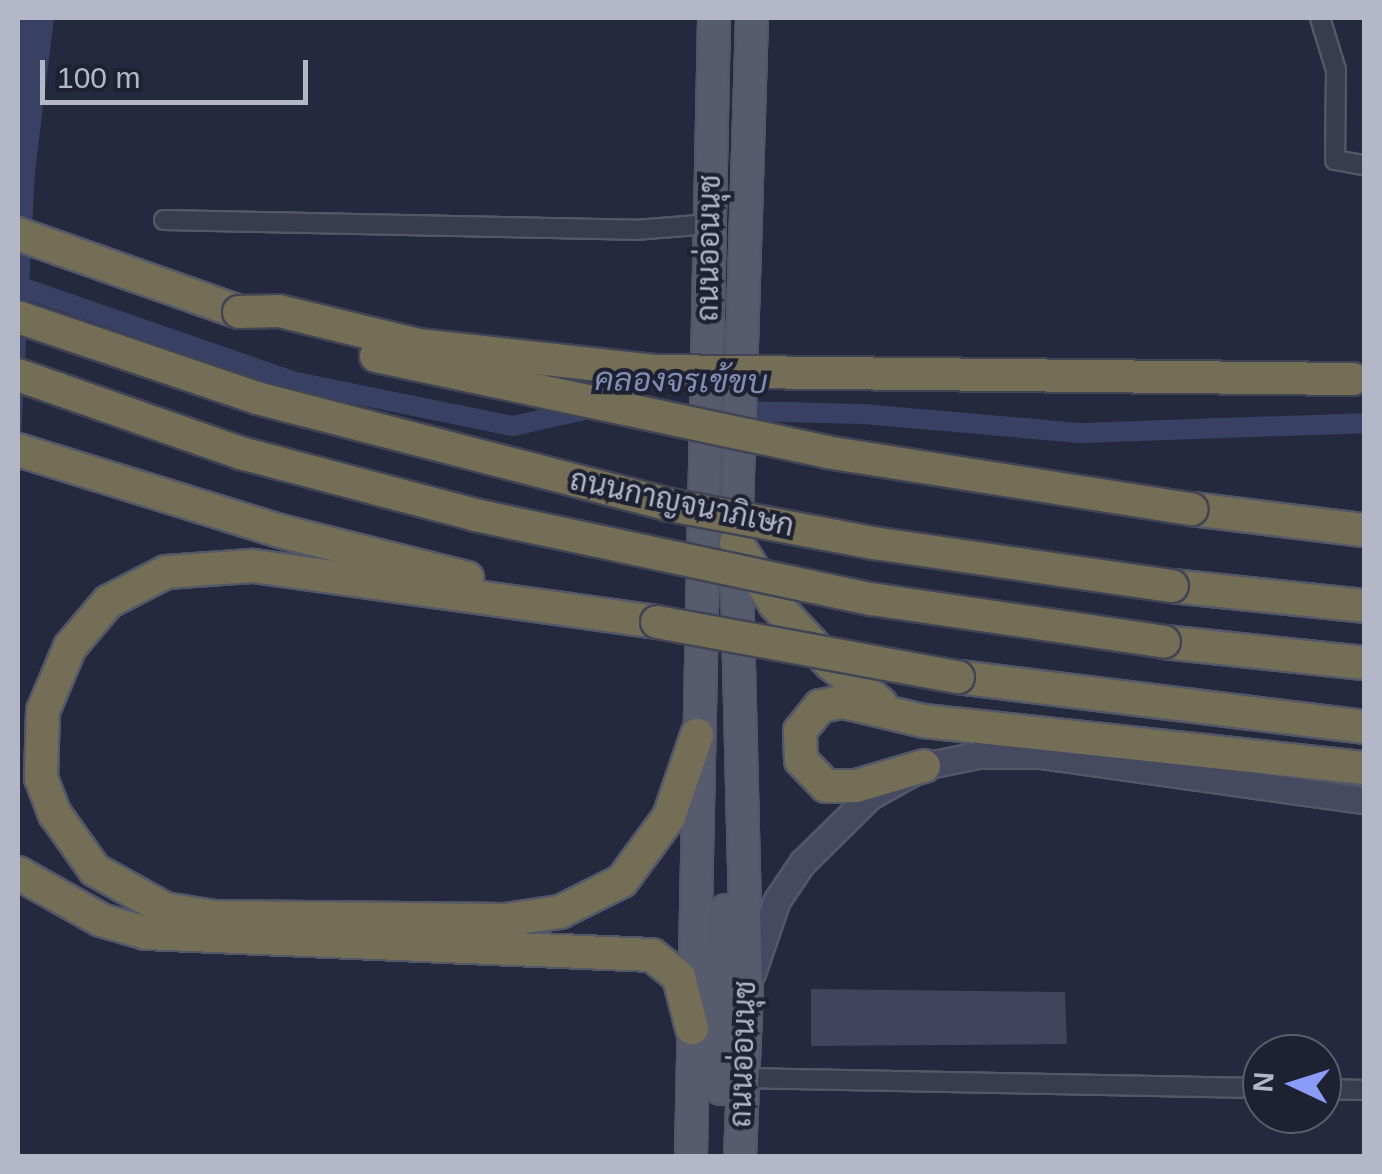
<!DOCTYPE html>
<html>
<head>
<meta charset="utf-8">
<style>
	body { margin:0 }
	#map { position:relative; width:1382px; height:1174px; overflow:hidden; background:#24293d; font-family:Helvetica,Sarabun,sans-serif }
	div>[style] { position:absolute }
	.water>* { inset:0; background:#384164 }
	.canal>* { height:20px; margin:-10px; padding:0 10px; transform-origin:10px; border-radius:10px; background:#384164 }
	.building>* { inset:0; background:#40455d }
	.roads { filter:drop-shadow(2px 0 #535768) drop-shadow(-2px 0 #535768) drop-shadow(0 2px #535768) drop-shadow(0 -2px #535768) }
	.minor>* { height:18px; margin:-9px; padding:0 9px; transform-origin:9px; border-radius:9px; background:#383c4d }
	.secondary>* { height:25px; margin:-12.5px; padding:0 12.5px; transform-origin:12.5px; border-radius:12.5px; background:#464a60 }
	.primary>* { height:30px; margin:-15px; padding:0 15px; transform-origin:15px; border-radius:15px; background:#565b6d }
	.motorway>* { height:32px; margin:-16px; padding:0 16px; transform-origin:16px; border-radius:16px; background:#736e55 }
	.bridges { filter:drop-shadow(2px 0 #404455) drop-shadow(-2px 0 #404455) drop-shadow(0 2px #404455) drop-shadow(0 -2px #404455) }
	.motorway-bridge>* { height:32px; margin:-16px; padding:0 16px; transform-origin:16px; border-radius:16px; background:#736e55 }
	span { translate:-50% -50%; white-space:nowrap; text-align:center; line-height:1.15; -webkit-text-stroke:8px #1d2132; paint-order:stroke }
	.street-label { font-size:30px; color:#b4b7c8 }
	.water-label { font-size:32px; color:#838db4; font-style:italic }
	.frame { position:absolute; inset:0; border:20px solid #b4b7c8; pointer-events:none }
	.north { position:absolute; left:1242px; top:1034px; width:100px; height:100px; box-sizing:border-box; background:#1d2132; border:2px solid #595d6e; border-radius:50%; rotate:274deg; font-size:28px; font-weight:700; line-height:40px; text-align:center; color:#b4b7c8 }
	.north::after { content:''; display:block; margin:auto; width:35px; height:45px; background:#8b9cf6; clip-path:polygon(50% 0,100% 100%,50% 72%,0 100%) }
	.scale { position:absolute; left:40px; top:60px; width:268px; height:45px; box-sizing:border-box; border:5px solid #b4b7c8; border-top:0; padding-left:12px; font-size:30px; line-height:35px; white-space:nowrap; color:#b4b7c8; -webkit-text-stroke:8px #1d2132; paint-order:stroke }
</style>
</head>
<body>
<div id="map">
	<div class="water">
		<i style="clip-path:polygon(18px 18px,54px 18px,35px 171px,18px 495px)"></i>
	</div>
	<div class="canal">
		<i style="left:18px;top:286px;width:294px;rotate:19.1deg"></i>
		<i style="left:296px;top:382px;width:221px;rotate:11.5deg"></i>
		<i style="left:513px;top:426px;width:82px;rotate:-12.7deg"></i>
		<i style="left:697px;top:410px;width:166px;rotate:1.4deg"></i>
		<i style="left:863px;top:414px;width:220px;rotate:5deg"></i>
		<i style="left:1082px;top:433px;width:282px;rotate:-2deg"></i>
	</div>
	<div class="building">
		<i style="clip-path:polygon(811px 989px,1065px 992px,1067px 1044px,811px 1046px)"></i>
	</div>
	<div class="roads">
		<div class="minor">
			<i style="left:1320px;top:18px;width:54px;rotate:72.9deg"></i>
			<i style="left:1336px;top:70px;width:90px;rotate:90.6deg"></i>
			<i style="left:1335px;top:160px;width:29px;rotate:10deg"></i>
			<i style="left:164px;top:220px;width:471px;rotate:1.2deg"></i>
			<i style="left:635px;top:230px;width:74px;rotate:-4.6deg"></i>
			<i style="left:742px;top:1078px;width:520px;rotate:1.1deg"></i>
			<i style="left:1322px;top:1089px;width:42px;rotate:1.4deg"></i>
		</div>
		<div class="secondary">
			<i style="left:752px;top:973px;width:77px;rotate:-71.1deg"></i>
			<i style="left:777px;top:900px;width:45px;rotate:-56deg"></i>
			<i style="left:802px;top:863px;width:95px;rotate:-44.6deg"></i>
			<i style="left:870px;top:796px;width:62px;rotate:-29.1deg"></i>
			<i style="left:924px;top:766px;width:55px;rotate:-11.5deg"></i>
			<i style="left:978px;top:755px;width:64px"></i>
			<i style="left:1042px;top:755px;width:325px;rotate:8deg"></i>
		</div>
		<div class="primary">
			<i style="left:721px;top:1089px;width:179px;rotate:-88.4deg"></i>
			<i style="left:691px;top:1156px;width:1138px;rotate:-88.84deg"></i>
			<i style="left:740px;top:1156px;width:164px;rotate:-87.6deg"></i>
			<i style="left:747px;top:992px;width:450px;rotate:-91.4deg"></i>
			<i style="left:736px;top:542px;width:524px;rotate:-88.25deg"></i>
		</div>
		<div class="motorway">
			<i style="left:18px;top:234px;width:234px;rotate:19.4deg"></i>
			<i style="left:18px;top:450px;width:274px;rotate:17.2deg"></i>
			<i style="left:280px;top:531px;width:193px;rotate:14.1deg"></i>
			<i style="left:1192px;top:509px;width:173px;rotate:7deg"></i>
			<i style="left:736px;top:542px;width:73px;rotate:57.8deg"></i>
			<i style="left:775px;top:604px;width:81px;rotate:47deg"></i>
			<i style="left:830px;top:663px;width:65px;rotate:38.8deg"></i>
			<i style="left:1172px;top:586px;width:193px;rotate:5.9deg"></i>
			<i style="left:657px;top:622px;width:410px;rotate:-172.1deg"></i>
			<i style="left:251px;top:566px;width:85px;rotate:176deg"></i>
			<i style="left:166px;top:572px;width:65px;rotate:152.7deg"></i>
			<i style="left:108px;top:602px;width:59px;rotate:130.2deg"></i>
			<i style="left:70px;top:647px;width:69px;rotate:112.9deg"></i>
			<i style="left:43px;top:711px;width:67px;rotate:91.7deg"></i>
			<i style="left:41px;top:778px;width:39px;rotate:69deg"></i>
			<i style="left:55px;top:814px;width:69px;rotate:54.5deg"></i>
			<i style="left:95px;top:870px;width:80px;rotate:29.1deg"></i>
			<i style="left:165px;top:909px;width:50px;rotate:9.3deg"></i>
			<i style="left:214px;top:917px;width:291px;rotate:0.6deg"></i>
			<i style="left:505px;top:920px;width:56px;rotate:-8.3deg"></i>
			<i style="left:560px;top:912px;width:69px;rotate:-26.6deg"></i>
			<i style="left:622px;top:881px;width:79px;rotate:-53.7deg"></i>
			<i style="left:669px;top:817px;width:87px;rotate:-71.1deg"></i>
			<i style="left:1164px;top:642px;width:201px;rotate:6deg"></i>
			<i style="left:958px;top:677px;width:409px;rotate:7deg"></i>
			<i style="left:924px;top:766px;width:71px;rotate:163.6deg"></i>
			<i style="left:856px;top:786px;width:30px;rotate:180deg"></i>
			<i style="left:826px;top:786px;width:36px;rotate:-134deg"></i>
			<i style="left:801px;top:760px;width:29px;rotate:-92deg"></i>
			<i style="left:800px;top:731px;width:32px;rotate:-51deg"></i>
			<i style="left:820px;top:706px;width:23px;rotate:-10deg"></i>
			<i style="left:843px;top:702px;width:83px;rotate:13.2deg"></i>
			<i style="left:924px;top:721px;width:443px;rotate:6.1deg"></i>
			<i style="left:18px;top:873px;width:95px;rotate:29.5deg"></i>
			<i style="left:101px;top:920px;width:47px;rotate:16.1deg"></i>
			<i style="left:146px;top:933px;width:506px;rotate:2.49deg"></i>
			<i style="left:652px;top:955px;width:35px;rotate:39deg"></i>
			<i style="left:679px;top:977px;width:53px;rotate:75.7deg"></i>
		</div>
	</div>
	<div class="bridges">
		<div class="motorway-bridge">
			<i style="left:239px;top:312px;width:40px;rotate:-1.4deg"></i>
			<i style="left:279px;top:311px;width:144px;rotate:13.7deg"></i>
			<i style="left:419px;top:345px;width:237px;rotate:6.3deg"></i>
			<i style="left:655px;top:371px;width:698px;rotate:0.66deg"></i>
			<i style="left:18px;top:317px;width:252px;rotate:18.7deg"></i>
			<i style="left:257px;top:398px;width:427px;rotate:14.5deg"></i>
			<i style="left:670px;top:505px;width:207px;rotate:10.6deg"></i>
			<i style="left:873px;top:543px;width:302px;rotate:8.2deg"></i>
			<i style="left:376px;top:356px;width:460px;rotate:12deg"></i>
			<i style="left:826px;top:452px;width:370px;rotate:8.9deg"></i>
			<i style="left:18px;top:375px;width:236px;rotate:19.3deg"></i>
			<i style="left:241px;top:453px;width:242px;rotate:14.8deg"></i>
			<i style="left:475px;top:515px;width:405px;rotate:12deg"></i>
			<i style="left:871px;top:599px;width:296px;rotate:8.3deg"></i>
			<i style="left:657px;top:622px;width:306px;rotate:10.4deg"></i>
		</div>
	</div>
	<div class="street-label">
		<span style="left:709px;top:248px;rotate:-89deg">ถนนอ่อนนุช</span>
		<span style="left:682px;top:503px;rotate:12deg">ถนนกาญจนาภิเษก</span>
		<span style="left:743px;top:1054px;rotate:-88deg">ถนนอ่อนนุช</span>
	</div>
	<div class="water-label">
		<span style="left:681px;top:381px;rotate:1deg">คลองจรเข้ขบ</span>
	</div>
	<div class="frame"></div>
	<div class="north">N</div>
	<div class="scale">100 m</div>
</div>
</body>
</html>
